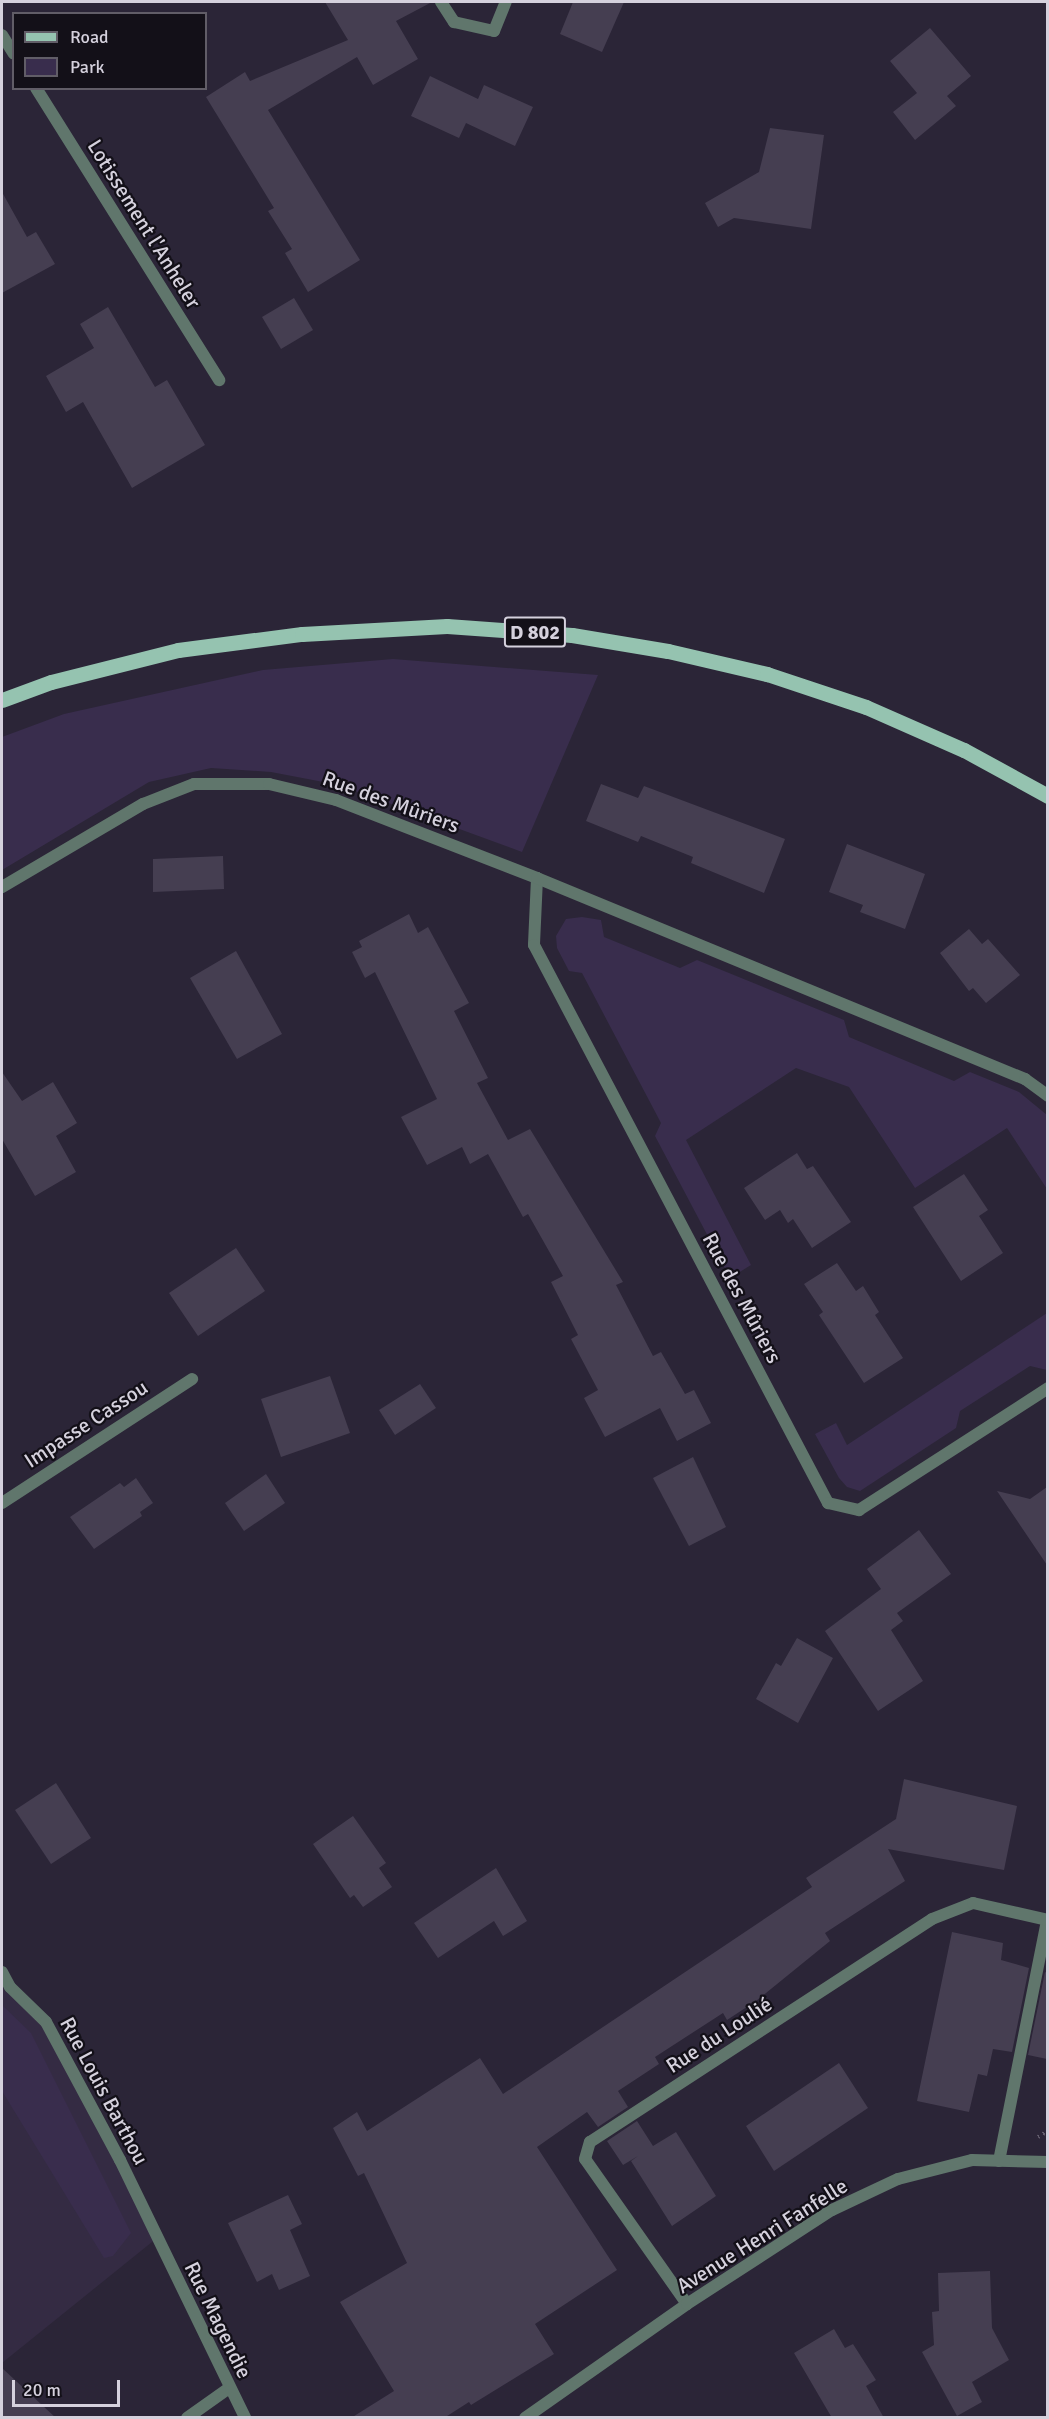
<!DOCTYPE html>
<html>
<head>
<meta charset="utf-8">
<style>
	body { margin:0 }
	#map { position:relative; width:1049px; height:2419px; overflow:hidden; background:#2b2537; font-family:Signika,sans-serif }
	div>[style] { position:absolute }
	.built>* { inset:0; background:#342b43 }
	.green>* { inset:0; background:#392d4d }
	.building>* { inset:0; background:#453e51 }
	.path>* { height:4px; margin-top:-2px; transform-origin:0; background:repeating-linear-gradient(90deg,#635d6d 0 1.5px,transparent 0 6px) }
	.service>* { height:12px; margin:-6px; padding:0 6px; transform-origin:6px; border-radius:6px; background:#60766c }
	.minor>* { height:12px; margin:-6px; padding:0 6px; transform-origin:6px; border-radius:6px; background:#60766c }
	.tertiary>* { height:12px; margin:-6px; padding:0 6px; transform-origin:6px; border-radius:6px; background:#60766c }
	.primary>* { height:15px; margin:-7.5px; padding:0 7.5px; transform-origin:7.5px; border-radius:7.5px; background:#95c3b0 }
	span { translate:-50% -50%; white-space:nowrap; text-align:center; line-height:1.15; -webkit-text-stroke:4.5px #131018; paint-order:stroke }
	.shield-label span { padding:2px 4px; background:#131018; border:2px solid; border-radius:4px; -webkit-text-stroke-width:0 }
	.shield-label { font-size:20px; color:#d5d1dd; font-weight:700 }
	.street-label { font-size:21px; color:#d5d1dd }
	.frame { position:absolute; inset:0; border:3px solid #d5d1dd; pointer-events:none }
	.legend { position:absolute; left:12px; top:12px; width:195px; height:78px; box-sizing:border-box; background:#131018; border:2px solid #615d67; margin:0; padding:8px 10px; list-style:none; font-size:18px; color:#d5d1dd }
	.legend li { display:flex; align-items:center; gap:12px; height:30px }
	.legend b { width:30px; border:2px solid #615d67 }
	.scale { position:absolute; left:12px; top:2380px; width:108px; height:27px; box-sizing:border-box; border:3px solid #d5d1dd; border-top:0; padding-left:8px; font-size:18px; line-height:21px; white-space:nowrap; color:#d5d1dd; -webkit-text-stroke:4px #131018; paint-order:stroke }
</style>
</head>
<body>
<div id="map">
	<div class="built">
		<i style="clip-path:polygon(2px 1972px,46px 2022px,157px 2238px,2px 2363px)"></i>
	</div>
	<div class="green">
		<i style="clip-path:polygon(393px 659px,598px 675px,522px 852px,339px 785px,271px 772px,211px 768px,149px 782px,2px 870px,2px 737px,64px 714px,263px 670px)"></i>
		<i style="clip-path:polygon(582px 917px,601px 920px,604px 937px,680px 968px,697px 960px,844px 1020px,849px 1037px,954px 1081px,970px 1072px,1019px 1092px,1047px 1115px,1047px 1189px,1007px 1128px,915px 1188px,849px 1087px,796px 1068px,686px 1140px,751px 1265px,730px 1278px,655px 1136px,661px 1123px,582px 973px,569px 971px,557px 948px,556px 936px,566px 919px)"></i>
		<i style="clip-path:polygon(1047px 1313px,1047px 1370px,1030px 1366px,960px 1411px,956px 1428px,860px 1491px,847px 1487px,839px 1478px,815px 1434px,836px 1423px,847px 1445px)"></i>
		<i style="clip-path:polygon(2px 2005px,31px 2033px,131px 2233px,113px 2256px,104px 2258px,2px 2091px)"></i>
	</div>
	<div class="building">
		<i style="clip-path:polygon(325px 2px,432px 2px,396px 21px,418px 59px,373px 85px,357px 57px,268px 110px,360px 260px,308px 292px,285px 253px,292px 249px,268px 211px,274px 208px,206px 97px,245px 72px,250px 81px,348px 40px)"></i>
		<i style="clip-path:polygon(573px 2px,624px 2px,602px 52px,560px 34px)"></i>
		<i style="clip-path:polygon(930px 28px,971px 76px,947px 96px,956px 106px,915px 140px,893px 112px,917px 93px,890px 61px)"></i>
		<i style="clip-path:polygon(430px 76px,478px 99px,484px 85px,533px 107px,515px 146px,466px 123px,459px 138px,411px 116px)"></i>
		<i style="clip-path:polygon(770px 128px,824px 135px,811px 229px,734px 218px,718px 227px,705px 203px,759px 172px)"></i>
		<i style="clip-path:polygon(2px 192px,27px 237px,36px 232px,55px 264px,2px 293px)"></i>
		<i style="clip-path:polygon(294px 298px,313px 330px,281px 349px,262px 317px)"></i>
		<i style="clip-path:polygon(108px 307px,155px 387px,167px 380px,205px 445px,132px 488px,83px 402px,66px 412px,46px 376px,94px 348px,80px 324px)"></i>
		<i style="clip-path:polygon(601px 784px,638px 798px,644px 786px,785px 839px,764px 893px,691px 863px,693px 857px,641px 836px,638px 842px,586px 821px)"></i>
		<i style="clip-path:polygon(847px 844px,925px 874px,905px 929px,860px 912px,863px 905px,829px 892px)"></i>
		<i style="clip-path:polygon(223px 856px,224px 889px,153px 892px,153px 859px)"></i>
		<i style="clip-path:polygon(409px 914px,418px 933px,428px 927px,469px 1003px,454px 1011px,488px 1078px,477px 1083px,508px 1140px,530px 1129px,623px 1282px,616px 1285px,653px 1356px,661px 1352px,685px 1394px,694px 1390px,711px 1423px,677px 1441px,660px 1408px,605px 1437px,584px 1398px,598px 1390px,571px 1339px,578px 1335px,551px 1282px,563px 1276px,528px 1214px,523px 1217px,488px 1154px,470px 1164px,462px 1147px,427px 1165px,401px 1117px,437px 1099px,375px 972px,365px 978px,352px 952px,362px 947px,359px 941px)"></i>
		<i style="clip-path:polygon(969px 929px,982px 944px,988px 939px,1020px 975px,986px 1003px,973px 988px,969px 991px,940px 953px)"></i>
		<i style="clip-path:polygon(236px 951px,282px 1034px,237px 1059px,190px 978px)"></i>
		<i style="clip-path:polygon(2px 1072px,22px 1101px,53px 1082px,77px 1123px,56px 1136px,76px 1172px,35px 1196px,2px 1139px)"></i>
		<i style="clip-path:polygon(797px 1153px,807px 1169px,813px 1166px,851px 1222px,812px 1248px,793px 1219px,788px 1223px,780px 1210px,765px 1220px,744px 1188px)"></i>
		<i style="clip-path:polygon(964px 1174px,988px 1210px,979px 1216px,1003px 1253px,961px 1281px,913px 1207px)"></i>
		<i style="clip-path:polygon(236px 1248px,265px 1291px,198px 1336px,169px 1293px)"></i>
		<i style="clip-path:polygon(837px 1263px,856px 1291px,863px 1286px,879px 1312px,875px 1315px,903px 1358px,864px 1383px,819px 1315px,823px 1312px,804px 1284px)"></i>
		<i style="clip-path:polygon(330px 1376px,350px 1433px,281px 1457px,261px 1399px)"></i>
		<i style="clip-path:polygon(420px 1384px,436px 1408px,395px 1435px,379px 1410px)"></i>
		<i style="clip-path:polygon(693px 1457px,726px 1527px,689px 1546px,653px 1478px)"></i>
		<i style="clip-path:polygon(266px 1474px,285px 1503px,244px 1531px,225px 1503px)"></i>
		<i style="clip-path:polygon(136px 1478px,153px 1503px,140px 1512px,142px 1516px,94px 1549px,70px 1517px,120px 1483px,124px 1487px)"></i>
		<i style="clip-path:polygon(1047px 1487px,1047px 1565px,997px 1491px,1030px 1499px)"></i>
		<i style="clip-path:polygon(919px 1530px,951px 1574px,897px 1613px,903px 1621px,891px 1630px,923px 1681px,878px 1711px,825px 1631px,881px 1589px,867px 1569px)"></i>
		<i style="clip-path:polygon(797px 1638px,833px 1658px,798px 1723px,756px 1699px,776px 1663px,781px 1666px)"></i>
		<i style="clip-path:polygon(904px 1779px,1017px 1806px,1004px 1870px,888px 1849px,905px 1881px,825px 1933px,830px 1941px,756px 2001px,727px 2020px,723px 2013px,655px 2057px,659px 2064px,618px 2091px,628px 2107px,598px 2127px,587px 2112px,537px 2147px,617px 2270px,535px 2324px,554px 2354px,471px 2405px,469px 2402px,444px 2418px,351px 2418px,394px 2391px,340px 2302px,407px 2263px,364px 2173px,358px 2176px,333px 2128px,357px 2112px,367px 2131px,480px 2058px,503px 2094px,812px 1887px,806px 1878px,896px 1819px)"></i>
		<i style="clip-path:polygon(56px 1783px,91px 1838px,51px 1864px,15px 1810px)"></i>
		<i style="clip-path:polygon(353px 1816px,386px 1863px,379px 1868px,392px 1887px,363px 1907px,354px 1895px,350px 1898px,313px 1844px)"></i>
		<i style="clip-path:polygon(496px 1868px,527px 1921px,503px 1936px,494px 1921px,438px 1958px,414px 1923px)"></i>
		<i style="clip-path:polygon(952px 1932px,1003px 1943px,1001px 1960px,1029px 1968px,1012px 2052px,993px 2049px,987px 2076px,978px 2074px,969px 2112px,917px 2101px)"></i>
		<i style="clip-path:polygon(1045px 1972px,1047px 1973px,1047px 2059px,1028px 2055px)"></i>
		<i style="clip-path:polygon(839px 2063px,868px 2108px,774px 2171px,746px 2126px)"></i>
		<i style="clip-path:polygon(637px 2121px,653px 2146px,676px 2132px,716px 2196px,672px 2226px,631px 2161px,638px 2156px,623px 2165px,607px 2141px)"></i>
		<i style="clip-path:polygon(288px 2195px,302px 2224px,290px 2230px,310px 2276px,279px 2290px,272px 2274px,257px 2282px,228px 2223px)"></i>
		<i style="clip-path:polygon(990px 2271px,992px 2328px,1009px 2360px,972px 2382px,982px 2402px,957px 2416px,922px 2352px,934px 2345px,932px 2312px,939px 2311px,938px 2273px)"></i>
		<i style="clip-path:polygon(834px 2329px,845px 2348px,853px 2344px,876px 2380px,866px 2386px,884px 2418px,832px 2418px,794px 2353px)"></i>
		<i style="clip-path:polygon(2px 2368px,56px 2418px,2px 2418px)"></i>
	</div>
	<div class="path">
		<i style="left:1038px;top:2137px;width:12px;rotate:-31deg"></i>
	</div>
	<div class="service">
		<i style="left:187px;top:2418px;width:52px;rotate:-35.5deg"></i>
	</div>
	<div class="minor">
		<i style="left:441px;top:2px;width:24px;rotate:57deg"></i>
		<i style="left:454px;top:22px;width:41px;rotate:12.7deg"></i>
		<i style="left:494px;top:31px;width:31px;rotate:-68deg"></i>
		<i style="left:2px;top:35px;width:22px;rotate:58deg"></i>
		<i style="left:36px;top:88px;width:345px;rotate:57.9deg"></i>
		<i style="left:537px;top:878px;width:67px;rotate:92.6deg"></i>
		<i style="left:534px;top:945px;width:631px;rotate:62.22deg"></i>
		<i style="left:828px;top:1503px;width:32px;rotate:13deg"></i>
		<i style="left:859px;top:1510px;width:225px;rotate:-32.8deg"></i>
		<i style="left:2px;top:887px;width:164px;rotate:-30.5deg"></i>
		<i style="left:143px;top:804px;width:55px;rotate:-21.4deg"></i>
		<i style="left:194px;top:784px;width:75px"></i>
		<i style="left:269px;top:784px;width:69px;rotate:13.4deg"></i>
		<i style="left:336px;top:800px;width:216px;rotate:21.2deg"></i>
		<i style="left:537px;top:878px;width:528px;rotate:22.39deg"></i>
		<i style="left:1025px;top:1079px;width:29px;rotate:36deg"></i>
		<i style="left:2px;top:1503px;width:227px;rotate:-33.1deg"></i>
		<i style="left:2px;top:1972px;width:17px;rotate:62deg"></i>
		<i style="left:10px;top:1987px;width:50px;rotate:44.2deg"></i>
		<i style="left:46px;top:2022px;width:157px;rotate:61.8deg"></i>
		<i style="left:120px;top:2160px;width:287px;rotate:64.1deg"></i>
		<i style="left:999px;top:2161px;width:246px;rotate:-78.7deg"></i>
		<i style="left:687px;top:2304px;width:177px;rotate:-125.1deg"></i>
		<i style="left:585px;top:2159px;width:18px;rotate:-74deg"></i>
		<i style="left:590px;top:2142px;width:408px;rotate:-33.1deg"></i>
		<i style="left:932px;top:1919px;width:44px;rotate:-21.3deg"></i>
		<i style="left:973px;top:1903px;width:77px;rotate:12.8deg"></i>
	</div>
	<div class="tertiary">
		<i style="left:525px;top:2418px;width:198px;rotate:-35.1deg"></i>
		<i style="left:687px;top:2304px;width:173px;rotate:-33deg"></i>
		<i style="left:832px;top:2210px;width:73px;rotate:-25.2deg"></i>
		<i style="left:898px;top:2179px;width:76px;rotate:-14.4deg"></i>
		<i style="left:972px;top:2160px;width:76px;rotate:1.5deg"></i>
	</div>
	<div class="primary">
		<i style="left:2px;top:700px;width:52px;rotate:-20.2deg"></i>
		<i style="left:51px;top:682px;width:131px;rotate:-14.1deg"></i>
		<i style="left:178px;top:650px;width:125px;rotate:-7.4deg"></i>
		<i style="left:302px;top:634px;width:145px;rotate:-3.2deg"></i>
		<i style="left:447px;top:626px;width:125px;rotate:4.1deg"></i>
		<i style="left:572px;top:635px;width:97px;rotate:9.5deg"></i>
		<i style="left:668px;top:651px;width:102px;rotate:13.1deg"></i>
		<i style="left:767px;top:674px;width:104px;rotate:18.4deg"></i>
		<i style="left:866px;top:707px;width:107px;rotate:23.7deg"></i>
		<i style="left:964px;top:750px;width:96px;rotate:28.7deg"></i>
	</div>
	<div class="shield-label">
		<span style="left:535px;top:632px">D 802</span>
	</div>
	<div class="street-label">
		<span style="left:144px;top:224px;rotate:58deg">Lotissement l'Anheler</span>
		<span style="left:391px;top:802px;rotate:20deg">Rue des Mûriers</span>
		<span style="left:742px;top:1298px;rotate:62deg">Rue des Mûriers</span>
		<span style="left:86px;top:1424px;rotate:-33deg">Impasse Cassou</span>
		<span style="left:719px;top:2035px;rotate:-33deg">Rue du Loulié</span>
		<span style="left:104px;top:2091px;rotate:62deg">Rue Louis Barthou</span>
		<span style="left:762px;top:2236px;rotate:-32deg">Avenue Henri Fanfelle</span>
		<span style="left:218px;top:2320px;rotate:64deg">Rue Magendie</span>
	</div>
	<div class="frame"></div>
	<ul class="legend">
	<li><b style="height:8px;background:#95c3b0"></b>Road</li>
	<li><b style="height:16px;background:#392d4d"></b>Park</li>
	</ul>
	<div class="scale">20 m</div>
</div>
</body>
</html>
